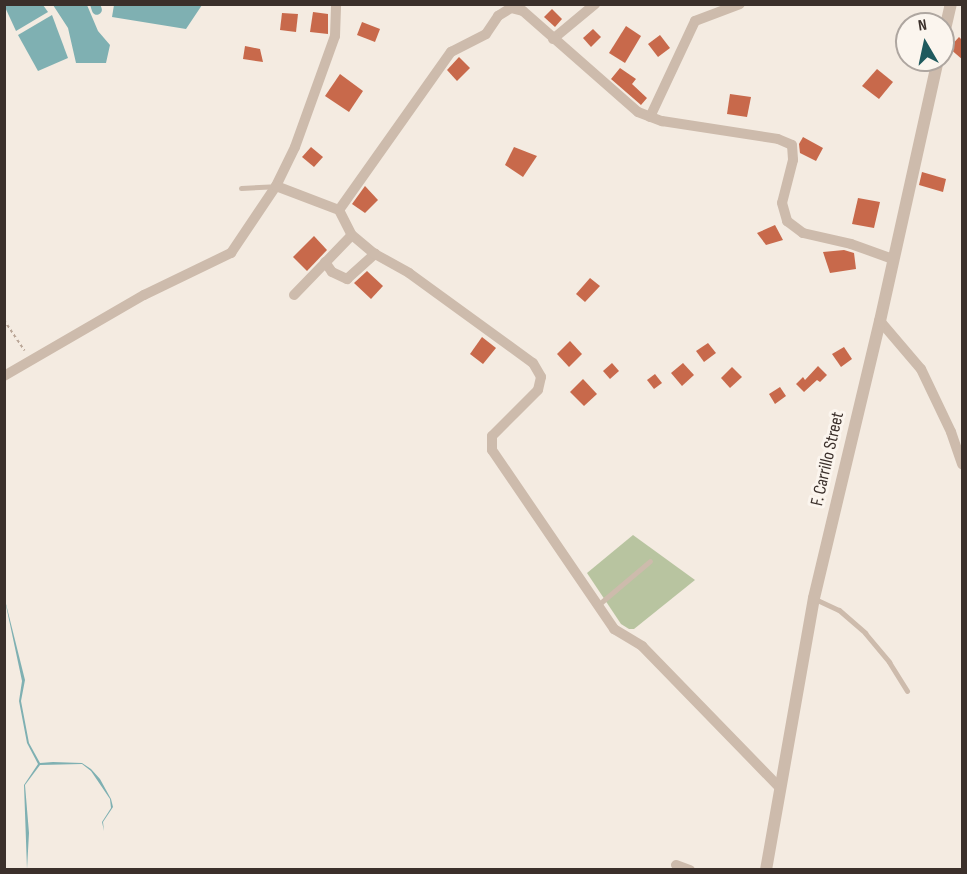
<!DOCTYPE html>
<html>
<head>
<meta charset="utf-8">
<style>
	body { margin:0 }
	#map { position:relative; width:967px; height:874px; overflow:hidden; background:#f4ebe1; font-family:"Sofia Sans Condensed",sans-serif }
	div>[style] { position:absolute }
	.green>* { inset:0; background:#b8c4a0 }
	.water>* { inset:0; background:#7fb0b2 }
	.canal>* { height:10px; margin:-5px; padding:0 5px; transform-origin:5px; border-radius:5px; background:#7fb0b2 }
	.building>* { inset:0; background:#c8694b }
	.path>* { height:1.5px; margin-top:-0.75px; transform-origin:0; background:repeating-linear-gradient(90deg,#b9a596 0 3px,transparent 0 6px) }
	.service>* { height:5px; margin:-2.5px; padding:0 2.5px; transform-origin:2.5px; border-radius:2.5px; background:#cdbbac }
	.minor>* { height:10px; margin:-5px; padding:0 5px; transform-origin:5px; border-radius:5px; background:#cdbbac }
	.tertiary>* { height:12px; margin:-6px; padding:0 6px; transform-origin:6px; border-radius:6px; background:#cdbbac }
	span { translate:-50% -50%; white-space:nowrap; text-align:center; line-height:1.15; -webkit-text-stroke:6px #fbf5ee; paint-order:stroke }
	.street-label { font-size:18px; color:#3b302b }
	.frame { position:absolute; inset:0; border:6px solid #3b302b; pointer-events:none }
	.north { position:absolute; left:895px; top:12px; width:60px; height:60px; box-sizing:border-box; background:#fbf5ee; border:2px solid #aea6a0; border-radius:50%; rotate:351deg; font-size:16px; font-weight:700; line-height:24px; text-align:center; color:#3b302b }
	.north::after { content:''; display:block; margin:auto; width:21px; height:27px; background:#1f5a5e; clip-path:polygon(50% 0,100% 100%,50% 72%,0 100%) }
</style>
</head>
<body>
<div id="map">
	<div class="green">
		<i style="clip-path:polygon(633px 535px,695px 580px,634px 629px,629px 629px,621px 624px,587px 573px)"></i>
	</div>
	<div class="water">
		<i style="clip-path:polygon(4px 5px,43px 5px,48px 12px,16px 31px)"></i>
		<i style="clip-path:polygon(53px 5px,87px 5px,98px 31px,110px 45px,106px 63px,76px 63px,68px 28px)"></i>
		<i style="clip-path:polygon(114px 5px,114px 4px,202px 5px,186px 29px,112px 17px)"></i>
		<i style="clip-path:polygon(52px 15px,68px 58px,38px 71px,18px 35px)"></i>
		<i style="clip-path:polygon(4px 596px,25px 680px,21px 701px,29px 743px,40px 763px,53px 762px,82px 763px,91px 769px,100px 779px,111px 799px,113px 807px,103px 822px,104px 831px,102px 822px,111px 808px,110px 799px,91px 771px,82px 764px,40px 765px,25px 785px,29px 833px,27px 869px,24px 785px,38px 764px,27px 743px,19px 701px,22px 681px)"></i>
	</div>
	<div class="canal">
		<i style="left:95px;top:4px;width:6px;rotate:72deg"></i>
	</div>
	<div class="building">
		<i style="clip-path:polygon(552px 9px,562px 19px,555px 27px,544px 17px)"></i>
		<i style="clip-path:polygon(313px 12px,328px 14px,328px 34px,310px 32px)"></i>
		<i style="clip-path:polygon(282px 13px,298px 14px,296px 32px,280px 30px)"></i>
		<i style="clip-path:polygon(362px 22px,380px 29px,375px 42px,357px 35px)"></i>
		<i style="clip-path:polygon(626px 26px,641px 36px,625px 63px,609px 53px)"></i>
		<i style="clip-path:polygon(593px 29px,601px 37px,591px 47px,583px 38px)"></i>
		<i style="clip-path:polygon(660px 35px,670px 48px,658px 57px,648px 44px)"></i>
		<i style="clip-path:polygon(959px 37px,963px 41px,963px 60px,949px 48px)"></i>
		<i style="clip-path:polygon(245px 46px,260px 49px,263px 62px,243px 59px)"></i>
		<i style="clip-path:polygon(459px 57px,470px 68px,457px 81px,447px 70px)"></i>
		<i style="clip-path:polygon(620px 68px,636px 79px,632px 84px,647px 98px,641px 105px,611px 79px)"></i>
		<i style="clip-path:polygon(877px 69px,893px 82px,879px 99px,862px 86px)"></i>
		<i style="clip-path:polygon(340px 74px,363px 91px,349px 112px,325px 96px)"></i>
		<i style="clip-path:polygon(730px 94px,751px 97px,747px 117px,727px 114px)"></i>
		<i style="clip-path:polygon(803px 137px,823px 148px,816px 161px,800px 153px,799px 144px)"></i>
		<i style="clip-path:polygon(311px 147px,323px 157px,314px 167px,302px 157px)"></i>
		<i style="clip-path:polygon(514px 147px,537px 156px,523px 177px,505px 165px)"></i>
		<i style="clip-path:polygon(922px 172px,946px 179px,943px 192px,919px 185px)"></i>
		<i style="clip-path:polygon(365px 186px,378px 200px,365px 213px,352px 204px)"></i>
		<i style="clip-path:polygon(858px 198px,880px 202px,874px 228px,852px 224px)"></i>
		<i style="clip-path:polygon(775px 225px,783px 240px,766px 245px,757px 233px)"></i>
		<i style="clip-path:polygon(314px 236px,327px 250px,307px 271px,293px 257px)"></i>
		<i style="clip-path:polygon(844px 250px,854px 253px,856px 269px,830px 273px,823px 252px)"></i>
		<i style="clip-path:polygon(367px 271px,383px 286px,371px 299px,354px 283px)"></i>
		<i style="clip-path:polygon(590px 278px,600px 286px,585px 302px,576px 294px)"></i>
		<i style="clip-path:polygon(482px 337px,496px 348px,483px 364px,470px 354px)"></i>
		<i style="clip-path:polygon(570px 341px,582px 354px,569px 367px,557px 354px)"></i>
		<i style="clip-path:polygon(708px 343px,716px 353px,704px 362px,696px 351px)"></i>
		<i style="clip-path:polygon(844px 347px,852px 359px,841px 367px,832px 354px)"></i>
		<i style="clip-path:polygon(612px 363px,619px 371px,610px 379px,603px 371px)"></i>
		<i style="clip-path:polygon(683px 363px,694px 375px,682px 386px,671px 373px)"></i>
		<i style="clip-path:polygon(818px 366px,827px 375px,820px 382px,817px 380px,804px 392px,796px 384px,803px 377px,805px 380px)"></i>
		<i style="clip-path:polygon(732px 367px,742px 377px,730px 388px,721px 378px)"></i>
		<i style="clip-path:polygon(655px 374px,662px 383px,654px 389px,647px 380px)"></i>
		<i style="clip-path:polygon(583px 379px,597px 394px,584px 406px,570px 392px)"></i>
		<i style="clip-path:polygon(780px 387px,786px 396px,775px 404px,769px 394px)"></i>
	</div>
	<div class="path">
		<i style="left:4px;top:320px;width:37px;rotate:56deg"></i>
	</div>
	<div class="service">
		<i style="left:241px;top:188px;width:34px;rotate:-3deg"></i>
		<i style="left:815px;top:599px;width:26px;rotate:25deg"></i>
		<i style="left:839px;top:610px;width:35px;rotate:41deg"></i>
		<i style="left:865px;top:633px;width:38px;rotate:50deg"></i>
		<i style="left:889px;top:662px;width:34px;rotate:58deg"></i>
		<i style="left:598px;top:605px;width:68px;rotate:-40.2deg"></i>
	</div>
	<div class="minor">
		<i style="left:553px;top:39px;width:55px;rotate:-39.8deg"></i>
		<i style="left:650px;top:117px;width:106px;rotate:-64.9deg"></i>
		<i style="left:695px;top:21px;width:48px;rotate:-20.7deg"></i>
		<i style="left:276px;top:186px;width:43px;rotate:-64deg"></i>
		<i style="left:295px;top:147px;width:118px;rotate:-70.2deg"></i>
		<i style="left:335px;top:36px;width:32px;rotate:-88deg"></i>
		<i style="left:339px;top:210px;width:194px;rotate:-54.7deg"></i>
		<i style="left:451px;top:52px;width:39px;rotate:-27deg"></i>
		<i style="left:486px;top:34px;width:22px;rotate:-56deg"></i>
		<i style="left:498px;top:16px;width:15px;rotate:-32deg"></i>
		<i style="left:511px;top:8px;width:12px;rotate:14deg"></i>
		<i style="left:523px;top:11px;width:153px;rotate:41.3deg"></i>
		<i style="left:638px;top:112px;width:26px;rotate:21deg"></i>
		<i style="left:662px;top:121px;width:117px;rotate:8.8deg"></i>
		<i style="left:778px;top:139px;width:15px;rotate:23deg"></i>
		<i style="left:792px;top:145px;width:15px;rotate:86deg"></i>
		<i style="left:793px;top:160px;width:44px;rotate:104.3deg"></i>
		<i style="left:782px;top:203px;width:19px;rotate:74deg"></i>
		<i style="left:787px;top:221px;width:20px;rotate:37deg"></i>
		<i style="left:803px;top:233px;width:49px;rotate:12.9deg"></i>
		<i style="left:851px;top:244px;width:45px;rotate:19.7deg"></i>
		<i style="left:325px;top:262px;width:12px;rotate:55deg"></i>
		<i style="left:332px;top:272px;width:17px;rotate:25deg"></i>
		<i style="left:347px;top:279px;width:38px;rotate:-42deg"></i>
		<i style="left:294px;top:295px;width:83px;rotate:-46deg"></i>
		<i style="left:880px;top:321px;width:63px;rotate:49.5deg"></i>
		<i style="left:921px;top:369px;width:70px;rotate:64.5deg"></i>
		<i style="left:951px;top:432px;width:34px;rotate:71deg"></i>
		<i style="left:4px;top:376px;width:162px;rotate:-30.1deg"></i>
		<i style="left:144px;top:295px;width:97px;rotate:-25.8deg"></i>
		<i style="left:231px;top:253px;width:81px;rotate:-56.1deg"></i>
		<i style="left:276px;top:186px;width:67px;rotate:20.9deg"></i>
		<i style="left:339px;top:210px;width:28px;rotate:63deg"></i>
		<i style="left:352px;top:235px;width:30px;rotate:40deg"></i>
		<i style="left:375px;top:254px;width:39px;rotate:29deg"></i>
		<i style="left:409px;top:273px;width:153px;rotate:36deg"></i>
		<i style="left:533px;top:363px;width:16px;rotate:60deg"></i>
		<i style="left:541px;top:377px;width:13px;rotate:103deg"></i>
		<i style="left:538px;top:390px;width:65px;rotate:135deg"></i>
		<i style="left:492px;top:436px;width:14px;rotate:90deg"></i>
		<i style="left:492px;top:450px;width:217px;rotate:55.7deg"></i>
		<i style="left:614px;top:629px;width:33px;rotate:31deg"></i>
		<i style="left:642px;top:646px;width:198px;rotate:45.8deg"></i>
		<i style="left:676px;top:865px;width:15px;rotate:20deg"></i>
	</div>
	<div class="tertiary">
		<i style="left:943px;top:38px;width:35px;rotate:-77deg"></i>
		<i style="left:766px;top:870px;width:276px;rotate:-80deg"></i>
		<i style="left:814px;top:598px;width:285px;rotate:-76.6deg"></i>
		<i style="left:880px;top:321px;width:267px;rotate:-77.5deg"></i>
	</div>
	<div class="street-label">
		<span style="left:828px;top:459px;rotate:-77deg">F. Carrillo Street</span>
	</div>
	<div class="frame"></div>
	<div class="north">N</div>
</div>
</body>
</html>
